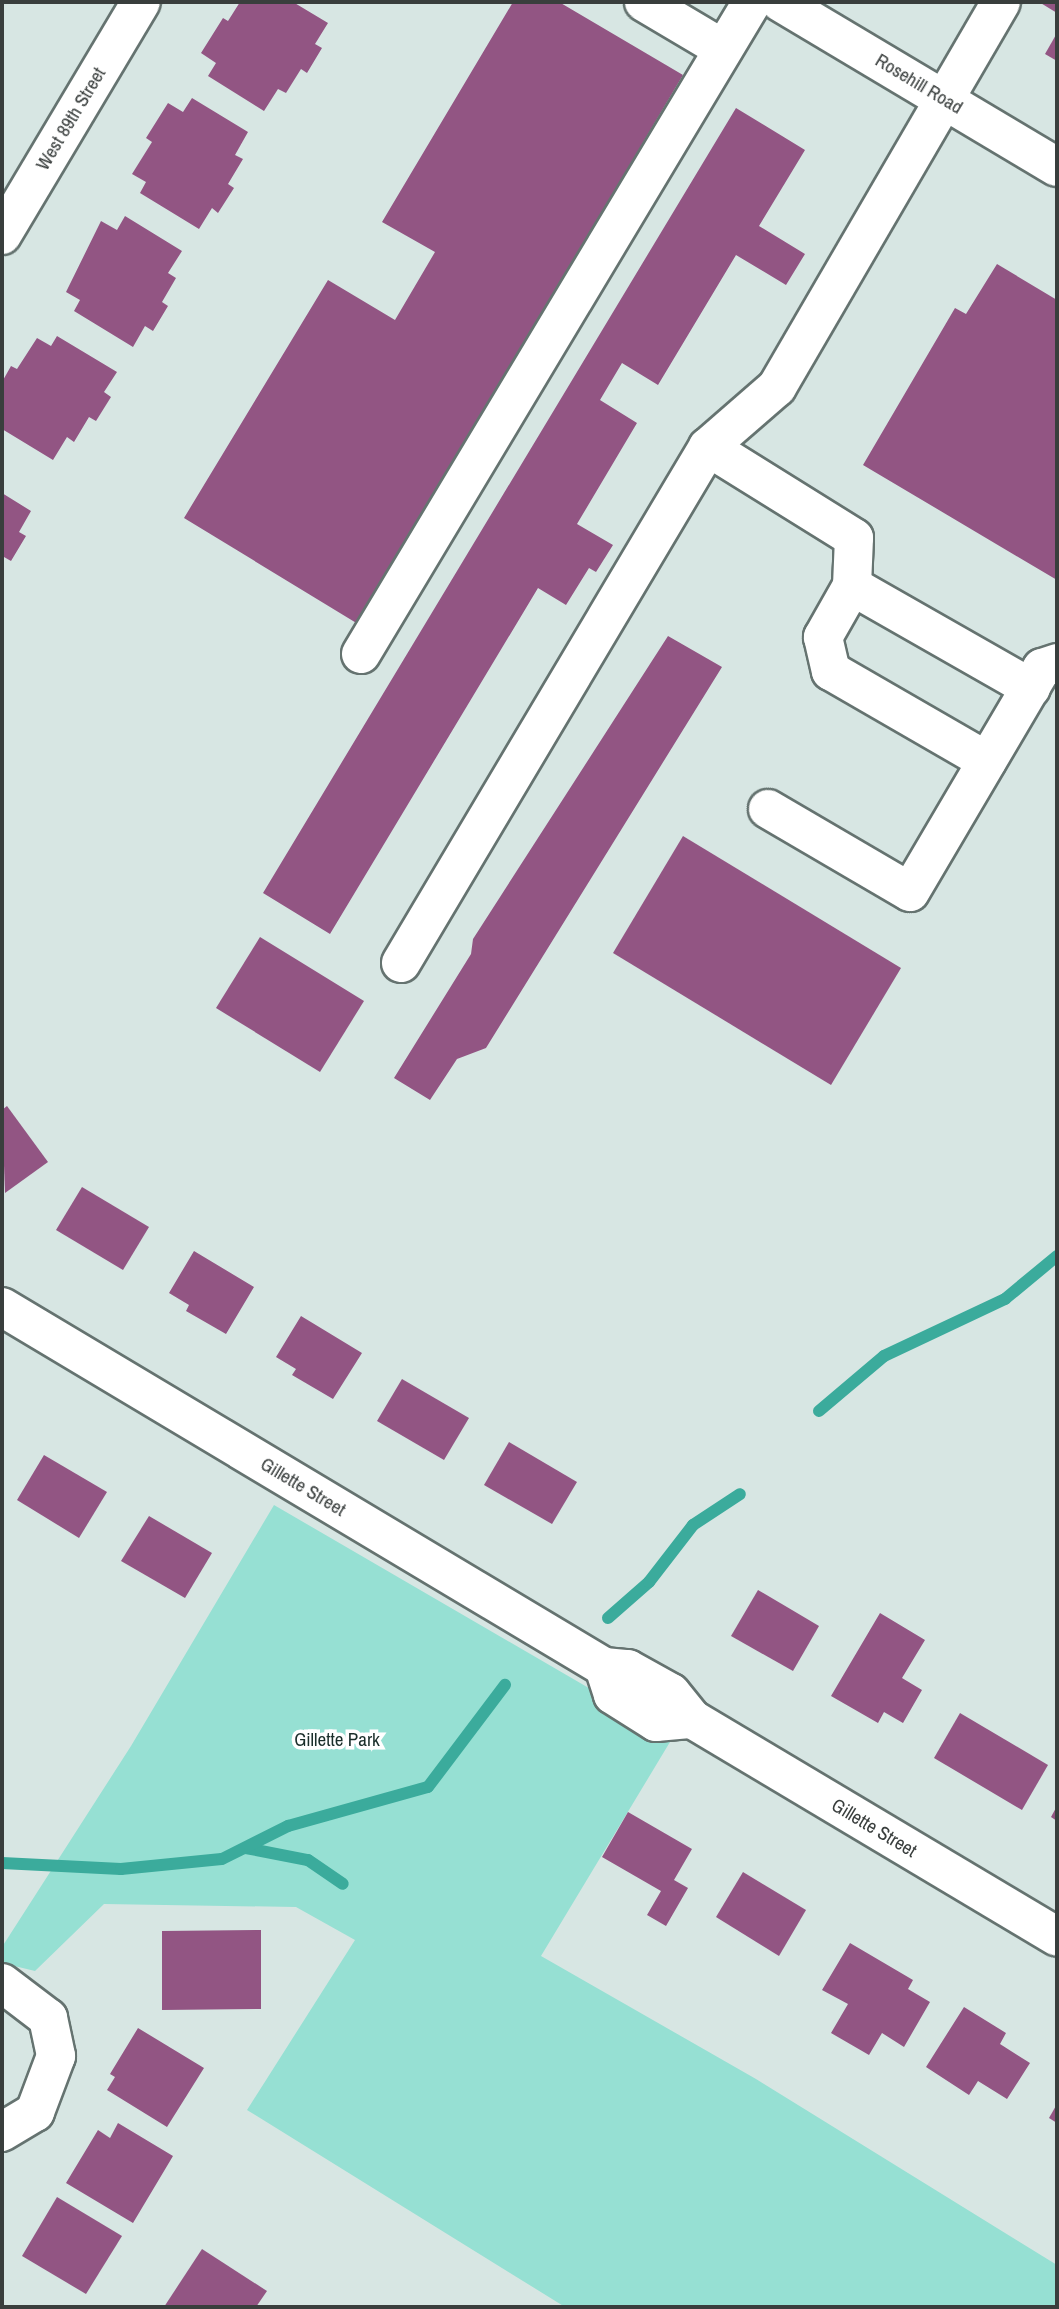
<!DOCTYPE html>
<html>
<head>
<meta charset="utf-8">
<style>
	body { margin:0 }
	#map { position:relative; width:1059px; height:2309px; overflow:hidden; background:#d7e6e3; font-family:"Archivo Narrow",sans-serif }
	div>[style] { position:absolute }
	.green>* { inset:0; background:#96e0d3 }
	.stream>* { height:12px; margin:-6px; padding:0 6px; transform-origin:6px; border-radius:6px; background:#3bab9c }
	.building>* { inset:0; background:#925583 }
	.roads { filter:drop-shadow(2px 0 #657370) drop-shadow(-2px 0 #657370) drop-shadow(0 2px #657370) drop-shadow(0 -2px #657370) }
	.minor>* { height:38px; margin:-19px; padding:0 19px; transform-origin:19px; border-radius:19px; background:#fff }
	span { translate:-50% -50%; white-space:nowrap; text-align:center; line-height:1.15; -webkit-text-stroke:7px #fff; paint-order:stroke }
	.street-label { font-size:19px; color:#393e3d }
	.park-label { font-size:19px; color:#1a2e2a }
	.frame { position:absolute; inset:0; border:4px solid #393e3d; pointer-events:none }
</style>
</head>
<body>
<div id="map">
	<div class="green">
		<i style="clip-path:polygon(274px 1505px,673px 1737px,541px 1956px,756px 2079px,1057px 2265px,1057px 2307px,565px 2307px,247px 2110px,355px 1940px,296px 1907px,104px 1904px,35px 1971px,2px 1963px,2px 1947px,131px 1746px)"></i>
	</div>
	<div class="stream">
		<i style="left:819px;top:1411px;width:85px;rotate:-40.2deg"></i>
		<i style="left:884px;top:1356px;width:134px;rotate:-25.2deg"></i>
		<i style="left:1005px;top:1299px;width:67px;rotate:-39.6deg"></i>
		<i style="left:608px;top:1618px;width:55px;rotate:-41.3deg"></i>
		<i style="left:649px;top:1582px;width:72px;rotate:-52.3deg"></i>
		<i style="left:693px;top:1525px;width:56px;rotate:-33.4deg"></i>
		<i style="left:246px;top:1848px;width:63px;rotate:11deg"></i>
		<i style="left:308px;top:1860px;width:42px;rotate:34.4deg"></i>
		<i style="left:2px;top:1863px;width:119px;rotate:2.9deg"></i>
		<i style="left:121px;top:1869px;width:101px;rotate:-5.7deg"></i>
		<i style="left:222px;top:1859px;width:74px;rotate:-26.6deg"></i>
		<i style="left:288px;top:1826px;width:145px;rotate:-15.6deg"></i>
		<i style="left:428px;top:1787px;width:128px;rotate:-53deg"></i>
	</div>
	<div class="building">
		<i style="clip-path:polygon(240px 2px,293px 2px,328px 23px,315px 44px,322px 48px,307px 73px,301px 69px,286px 93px,278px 89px,264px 111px,208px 76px,216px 63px,201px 53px,223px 18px,228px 21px)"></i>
		<i style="clip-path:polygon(513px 2px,559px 2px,683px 75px,358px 624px,184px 518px,328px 280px,395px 320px,435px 252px,382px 222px)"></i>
		<i style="clip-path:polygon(1039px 2px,1057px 2px,1057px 13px)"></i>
		<i style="clip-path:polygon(1057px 33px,1057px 61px,1045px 54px)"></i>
		<i style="clip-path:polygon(192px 98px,248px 132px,235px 155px,243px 159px,228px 184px,234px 188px,218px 213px,212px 208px,199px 229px,140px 193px,146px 182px,132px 174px,152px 142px,146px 138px,168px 103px,183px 112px)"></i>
		<i style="clip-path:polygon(736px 108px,805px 150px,759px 226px,805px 254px,786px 285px,736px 255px,658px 385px,622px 363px,600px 400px,637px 423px,577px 524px,613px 545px,596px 572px,589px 568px,566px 605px,538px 588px,330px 934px,263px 893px)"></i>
		<i style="clip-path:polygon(125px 216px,182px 251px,168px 273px,176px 278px,162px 302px,168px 306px,153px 331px,145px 326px,133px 347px,74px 311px,80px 300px,66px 292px,101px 221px,117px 230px)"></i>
		<i style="clip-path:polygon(997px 264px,1057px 300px,1057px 580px,863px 465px,955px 308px,966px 314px)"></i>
		<i style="clip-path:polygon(57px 336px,117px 372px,104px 392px,111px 397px,96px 421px,89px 417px,74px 442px,67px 437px,53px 460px,2px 429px,2px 382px,11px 366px,17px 369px,37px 338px,51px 346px)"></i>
		<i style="clip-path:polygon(2px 493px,31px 511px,19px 532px,26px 536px,11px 561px,4px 557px,2px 562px)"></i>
		<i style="clip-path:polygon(668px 636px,722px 667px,486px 1048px,457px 1059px,430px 1100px,394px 1078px,471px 954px,473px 939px)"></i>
		<i style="clip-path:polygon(683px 836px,901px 968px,831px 1085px,613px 953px)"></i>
		<i style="clip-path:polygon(260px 937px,364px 1001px,320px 1072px,216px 1008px)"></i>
		<i style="clip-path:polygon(7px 1106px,48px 1162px,5px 1193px,2px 1110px)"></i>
		<i style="clip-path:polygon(82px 1187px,149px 1227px,123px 1270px,56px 1230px)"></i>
		<i style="clip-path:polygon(194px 1251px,254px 1287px,226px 1334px,186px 1311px,189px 1305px,169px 1293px)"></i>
		<i style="clip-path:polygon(301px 1316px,362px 1353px,333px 1399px,292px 1375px,296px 1369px,276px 1357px)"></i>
		<i style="clip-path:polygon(402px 1379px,469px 1418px,444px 1460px,377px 1421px)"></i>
		<i style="clip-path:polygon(509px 1442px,577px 1482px,552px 1524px,484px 1485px)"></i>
		<i style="clip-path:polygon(44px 1455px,107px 1492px,79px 1538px,17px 1500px)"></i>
		<i style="clip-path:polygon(149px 1516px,212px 1553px,185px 1598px,121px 1561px)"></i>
		<i style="clip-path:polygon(758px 1590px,819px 1626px,793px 1671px,731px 1636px)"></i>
		<i style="clip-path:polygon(880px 1613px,925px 1640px,902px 1678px,922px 1690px,903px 1723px,884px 1712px,878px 1723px,831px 1696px)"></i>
		<i style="clip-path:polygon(960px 1713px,1048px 1765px,1022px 1810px,934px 1758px)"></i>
		<i style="clip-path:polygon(1057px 1806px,1057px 1821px,1051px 1817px)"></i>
		<i style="clip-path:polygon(628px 1812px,692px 1849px,674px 1880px,688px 1888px,666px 1926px,647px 1915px,661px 1891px,602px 1857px)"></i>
		<i style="clip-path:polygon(743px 1872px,806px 1910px,779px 1956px,716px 1917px)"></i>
		<i style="clip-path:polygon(261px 1930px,261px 2009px,162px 2010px,162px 1931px)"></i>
		<i style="clip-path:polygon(850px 1943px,913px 1980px,908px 1989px,930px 2002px,904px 2047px,882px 2033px,869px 2055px,831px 2033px,848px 2004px,822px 1990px)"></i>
		<i style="clip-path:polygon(964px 2007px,1006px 2033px,1000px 2044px,1030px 2063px,1007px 2099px,978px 2081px,969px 2095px,926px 2067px)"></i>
		<i style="clip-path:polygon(138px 2028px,204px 2068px,167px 2127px,107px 2090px,115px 2077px,110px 2074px)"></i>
		<i style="clip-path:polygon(1057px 2104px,1057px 2123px,1049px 2118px)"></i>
		<i style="clip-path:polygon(118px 2123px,173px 2156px,133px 2223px,66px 2183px,98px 2130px,110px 2138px)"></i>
		<i style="clip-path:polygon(57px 2197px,122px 2236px,86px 2294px,22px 2256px)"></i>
		<i style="clip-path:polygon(202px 2249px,267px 2291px,256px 2307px,164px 2307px)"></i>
	</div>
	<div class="roads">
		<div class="minor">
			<i style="left:644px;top:2px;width:92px;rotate:30.7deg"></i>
			<i style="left:780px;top:2px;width:322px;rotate:30.8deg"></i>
			<i style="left:2px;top:235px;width:271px;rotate:-59.2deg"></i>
			<i style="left:708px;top:447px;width:172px;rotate:31.9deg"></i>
			<i style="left:854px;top:538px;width:48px;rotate:92.4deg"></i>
			<i style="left:852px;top:586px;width:59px;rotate:119.6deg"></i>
			<i style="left:823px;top:637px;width:35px;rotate:77deg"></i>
			<i style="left:831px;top:671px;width:180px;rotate:30deg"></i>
			<i style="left:852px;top:586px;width:206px;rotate:29.7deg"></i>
			<i style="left:361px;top:654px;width:760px;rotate:-59.05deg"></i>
			<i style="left:768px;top:809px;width:164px;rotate:30.3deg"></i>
			<i style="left:910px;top:892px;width:260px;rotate:-59.5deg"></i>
			<i style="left:1042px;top:668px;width:16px;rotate:-18deg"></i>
			<i style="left:401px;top:963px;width:600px;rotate:-59.25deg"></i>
			<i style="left:708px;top:447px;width:91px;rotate:-41deg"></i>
			<i style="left:777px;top:387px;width:445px;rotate:-59.8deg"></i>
			<i style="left:2px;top:1307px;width:701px;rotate:30.88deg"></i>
			<i style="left:604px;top:1667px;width:24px;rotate:5deg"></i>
			<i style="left:628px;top:1669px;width:49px;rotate:29.2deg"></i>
			<i style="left:671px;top:1693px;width:33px;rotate:51deg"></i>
			<i style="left:692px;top:1719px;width:425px;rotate:30.8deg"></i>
			<i style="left:604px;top:1667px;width:29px;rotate:72deg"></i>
			<i style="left:613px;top:1695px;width:51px;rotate:32.1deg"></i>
			<i style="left:656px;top:1722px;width:36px;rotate:-5deg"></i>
			<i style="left:2px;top:1983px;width:58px;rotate:37.3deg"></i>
			<i style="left:48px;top:2018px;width:39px;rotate:78deg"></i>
			<i style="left:56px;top:2056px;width:60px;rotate:110.6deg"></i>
			<i style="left:35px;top:2112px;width:39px;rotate:149deg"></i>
		</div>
	</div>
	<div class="street-label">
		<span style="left:919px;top:84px;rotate:31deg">Rosehill Road</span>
		<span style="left:71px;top:119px;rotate:-59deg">West 89th Street</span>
		<span style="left:303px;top:1487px;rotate:31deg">Gillette Street</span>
		<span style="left:874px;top:1828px;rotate:31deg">Gillette Street</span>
	</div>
	<div class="park-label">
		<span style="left:337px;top:1740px">Gillette Park</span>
	</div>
	<div class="frame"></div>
</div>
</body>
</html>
